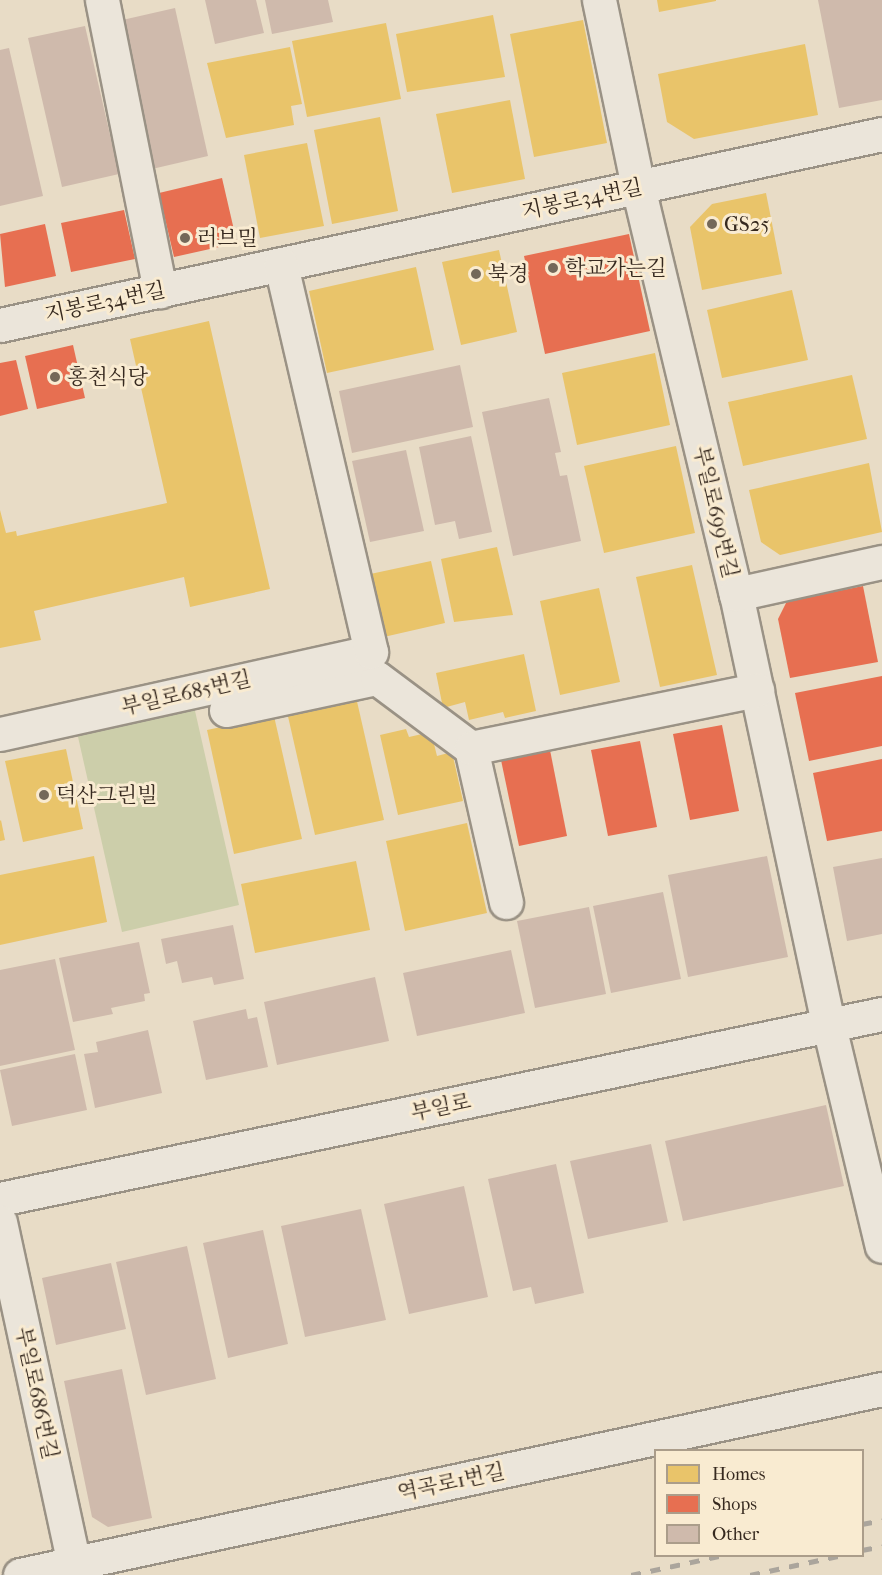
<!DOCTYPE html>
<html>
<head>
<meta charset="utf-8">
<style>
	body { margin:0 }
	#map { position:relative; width:882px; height:1575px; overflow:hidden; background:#e8dcc6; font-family:"IM FELL French Canon","Noto Serif KR",serif }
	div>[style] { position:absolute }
	.green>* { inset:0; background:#ccceaa }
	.homes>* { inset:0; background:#e9c46a }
	.shops>* { inset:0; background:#e76f51 }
	.building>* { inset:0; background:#cfbaac }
	.roads { filter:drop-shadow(2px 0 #9a9285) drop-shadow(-2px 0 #9a9285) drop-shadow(0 2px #9a9285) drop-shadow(0 -2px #9a9285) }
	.minor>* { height:33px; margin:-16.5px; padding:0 16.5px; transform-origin:16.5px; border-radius:16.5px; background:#ebe5da }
	.rail>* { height:4.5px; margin-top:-2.25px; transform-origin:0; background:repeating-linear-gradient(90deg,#aba59c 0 10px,transparent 0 20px) }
	.dots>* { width:16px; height:16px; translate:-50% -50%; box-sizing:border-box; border:3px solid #f9ebd1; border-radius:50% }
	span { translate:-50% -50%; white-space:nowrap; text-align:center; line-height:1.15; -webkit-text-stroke:6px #f9ebd1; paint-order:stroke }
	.street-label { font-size:21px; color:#36291f }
	.poi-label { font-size:21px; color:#36291f }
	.left { translate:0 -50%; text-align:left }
	.legend { position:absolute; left:654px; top:1449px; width:210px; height:108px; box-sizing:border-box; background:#f9ebd1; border:2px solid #ab9d8a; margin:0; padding:8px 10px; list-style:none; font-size:18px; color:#36291f }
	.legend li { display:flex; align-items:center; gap:12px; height:30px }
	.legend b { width:30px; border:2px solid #ab9d8a }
</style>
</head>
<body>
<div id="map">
	<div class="green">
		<i style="clip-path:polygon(193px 702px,239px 905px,122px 932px,76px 728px)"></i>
	</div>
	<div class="homes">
		<i style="clip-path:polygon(657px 0,716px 0,716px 1px,659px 12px)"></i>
		<i style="clip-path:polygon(493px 15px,505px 77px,407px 92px,396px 34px)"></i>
		<i style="clip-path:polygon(583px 20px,607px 143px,534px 157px,510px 34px)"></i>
		<i style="clip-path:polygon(386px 23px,401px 99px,307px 117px,292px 41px)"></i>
		<i style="clip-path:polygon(805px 44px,818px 115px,694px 139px,667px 122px,658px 74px)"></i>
		<i style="clip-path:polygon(290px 47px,302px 104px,291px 106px,294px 125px,226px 138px,207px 63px)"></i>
		<i style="clip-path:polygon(510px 100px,525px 179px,452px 193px,436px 114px)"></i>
		<i style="clip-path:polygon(380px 117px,398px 211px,332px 224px,314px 130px)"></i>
		<i style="clip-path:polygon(307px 143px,324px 226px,260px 238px,244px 155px)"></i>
		<i style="clip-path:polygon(766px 193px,782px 274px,702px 290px,690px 227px,712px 204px)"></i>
		<i style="clip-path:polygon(499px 250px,517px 332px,461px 345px,442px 262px)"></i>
		<i style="clip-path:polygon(416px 267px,434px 350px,327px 373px,309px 291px)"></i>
		<i style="clip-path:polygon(792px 290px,808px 360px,722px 378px,707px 310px)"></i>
		<i style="clip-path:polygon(209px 321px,270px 589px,190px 607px,184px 577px,34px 611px,41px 640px,0 648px,0 510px,6px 533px,16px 531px,17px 536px,167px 503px,130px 339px)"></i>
		<i style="clip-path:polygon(655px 353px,670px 425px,577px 445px,562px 373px)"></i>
		<i style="clip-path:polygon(852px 375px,867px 439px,743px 466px,728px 402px)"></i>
		<i style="clip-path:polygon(676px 446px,695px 533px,604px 553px,584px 466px)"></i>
		<i style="clip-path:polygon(869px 463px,882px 532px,780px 555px,761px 542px,749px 490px)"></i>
		<i style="clip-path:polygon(497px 547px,513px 615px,454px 622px,441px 559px)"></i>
		<i style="clip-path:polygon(431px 561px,445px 623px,375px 639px,361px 576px)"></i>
		<i style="clip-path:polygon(692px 565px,717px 675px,660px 687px,636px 577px)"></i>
		<i style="clip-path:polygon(599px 588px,620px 682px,560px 695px,540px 601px)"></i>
		<i style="clip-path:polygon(524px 654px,536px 711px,505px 718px,503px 712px,469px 720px,465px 702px,443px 708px,436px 673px)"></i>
		<i style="clip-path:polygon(356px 697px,384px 820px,315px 835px,287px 712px)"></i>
		<i style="clip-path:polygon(274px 716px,302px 839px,234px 854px,207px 730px)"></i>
		<i style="clip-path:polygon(406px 729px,409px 737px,431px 732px,437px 756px,452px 752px,463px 801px,398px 815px,380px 735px)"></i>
		<i style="clip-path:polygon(66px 749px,83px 829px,23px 842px,5px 761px)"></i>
		<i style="clip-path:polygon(1px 820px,5px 840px,0 841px,0 821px)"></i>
		<i style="clip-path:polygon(467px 823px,487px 913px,405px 931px,386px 841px)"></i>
		<i style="clip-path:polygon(94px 856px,107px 922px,0 945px,0 875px)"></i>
		<i style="clip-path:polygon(356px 861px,370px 930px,255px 953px,241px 884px)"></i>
	</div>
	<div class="shops">
		<i style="clip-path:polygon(222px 178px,237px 243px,174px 257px,159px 193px)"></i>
		<i style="clip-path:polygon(124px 210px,135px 259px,71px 272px,61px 223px)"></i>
		<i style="clip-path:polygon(45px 224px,56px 276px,5px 287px,0 234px)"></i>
		<i style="clip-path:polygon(629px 234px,650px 331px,545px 354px,524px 256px)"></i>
		<i style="clip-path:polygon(73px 345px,85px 398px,37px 409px,25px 356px)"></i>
		<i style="clip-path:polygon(16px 360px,28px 409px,0 416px,0 363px)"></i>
		<i style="clip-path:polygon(863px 586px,878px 662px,790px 678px,778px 619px,787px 601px)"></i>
		<i style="clip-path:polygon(882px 676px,882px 746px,809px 761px,795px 693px)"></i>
		<i style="clip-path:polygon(722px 725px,739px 811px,690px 820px,673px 734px)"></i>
		<i style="clip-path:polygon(640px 741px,657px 827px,608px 836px,591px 750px)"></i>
		<i style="clip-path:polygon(550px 750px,567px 836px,519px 846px,501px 760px)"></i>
		<i style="clip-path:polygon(882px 759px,882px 831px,827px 841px,813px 773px)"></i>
	</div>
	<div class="building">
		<i style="clip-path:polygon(205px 0,256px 0,264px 33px,215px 44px)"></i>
		<i style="clip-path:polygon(265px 0,328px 0,333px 22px,272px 34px)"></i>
		<i style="clip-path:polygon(818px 0,882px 0,882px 100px,839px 108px)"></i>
		<i style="clip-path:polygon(175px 8px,208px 156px,152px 169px,118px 21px)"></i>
		<i style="clip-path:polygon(85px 26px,119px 174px,62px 187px,28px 38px)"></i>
		<i style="clip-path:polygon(9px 48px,43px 196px,0 206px,0 50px)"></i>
		<i style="clip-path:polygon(460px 365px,473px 427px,352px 453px,339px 391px)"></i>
		<i style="clip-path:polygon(549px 398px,561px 452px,555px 453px,560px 476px,567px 475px,581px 541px,513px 556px,482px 412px)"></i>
		<i style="clip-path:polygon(471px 436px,492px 532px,459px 539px,455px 521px,435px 525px,419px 447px)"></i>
		<i style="clip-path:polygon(406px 450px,424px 531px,370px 542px,352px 461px)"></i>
		<i style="clip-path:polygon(767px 856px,788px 957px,688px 977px,668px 875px)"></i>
		<i style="clip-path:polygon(882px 858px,882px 934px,847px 941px,833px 867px)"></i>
		<i style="clip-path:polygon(663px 892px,681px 979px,611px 993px,593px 906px)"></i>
		<i style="clip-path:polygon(589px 907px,606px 994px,535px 1008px,517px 921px)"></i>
		<i style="clip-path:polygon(233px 925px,244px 979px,214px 985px,212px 977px,182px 983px,177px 961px,166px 964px,161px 939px)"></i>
		<i style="clip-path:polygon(139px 942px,150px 993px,144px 994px,145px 1001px,111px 1008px,113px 1014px,73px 1022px,59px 958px)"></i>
		<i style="clip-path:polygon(511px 950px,525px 1013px,417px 1036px,403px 973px)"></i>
		<i style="clip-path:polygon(55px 959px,75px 1050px,0 1066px,0 970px)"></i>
		<i style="clip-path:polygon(375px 977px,389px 1041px,277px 1065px,264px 1002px)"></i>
		<i style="clip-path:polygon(246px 1009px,248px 1019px,257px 1017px,268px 1067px,206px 1080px,193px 1021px)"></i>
		<i style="clip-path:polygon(148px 1030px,162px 1093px,95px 1108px,84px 1054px,98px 1052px,96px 1042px)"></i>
		<i style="clip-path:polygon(75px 1054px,87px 1110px,12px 1126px,0 1070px)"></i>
		<i style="clip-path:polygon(826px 1105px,844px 1186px,683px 1221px,665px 1141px)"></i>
		<i style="clip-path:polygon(651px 1144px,668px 1222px,588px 1239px,570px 1161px)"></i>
		<i style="clip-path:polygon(556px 1164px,584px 1293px,535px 1304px,531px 1287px,513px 1291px,488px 1179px)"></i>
		<i style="clip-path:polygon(464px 1186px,488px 1297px,409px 1314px,384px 1204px)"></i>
		<i style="clip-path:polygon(361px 1209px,386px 1320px,305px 1337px,281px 1226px)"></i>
		<i style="clip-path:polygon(263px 1230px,288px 1344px,228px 1358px,203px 1243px)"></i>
		<i style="clip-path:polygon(187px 1246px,216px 1379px,146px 1395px,116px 1262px)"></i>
		<i style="clip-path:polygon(111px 1263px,126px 1329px,56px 1345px,42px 1278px)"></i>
		<i style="clip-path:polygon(122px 1369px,152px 1518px,108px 1527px,92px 1517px,64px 1381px)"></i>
	</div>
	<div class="roads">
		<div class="minor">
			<i style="left:102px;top:0;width:297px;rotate:78.7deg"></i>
			<i style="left:599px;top:0;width:191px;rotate:78.2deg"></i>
			<i style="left:638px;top:187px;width:419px;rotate:76.5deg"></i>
			<i style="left:736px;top:594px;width:442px;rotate:77.9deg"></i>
			<i style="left:829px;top:1026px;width:226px;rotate:76.5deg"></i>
			<i style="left:0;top:325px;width:902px;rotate:-12.22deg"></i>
			<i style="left:736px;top:594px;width:149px;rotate:-12.4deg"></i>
			<i style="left:226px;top:710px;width:154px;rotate:-12deg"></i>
			<i style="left:377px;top:678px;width:117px;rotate:36.7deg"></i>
			<i style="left:0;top:734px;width:380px;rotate:-12.5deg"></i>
			<i style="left:371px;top:652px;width:398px;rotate:-103.1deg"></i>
			<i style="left:506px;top:902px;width:158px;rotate:-102.8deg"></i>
			<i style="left:471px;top:748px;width:292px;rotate:-11.5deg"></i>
			<i style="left:0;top:1199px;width:901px;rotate:-11.85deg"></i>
			<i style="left:0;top:1222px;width:349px;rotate:77.8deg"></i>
			<i style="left:20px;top:1575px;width:882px;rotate:-12.18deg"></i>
		</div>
	</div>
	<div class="rail">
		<i style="left:862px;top:1524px;width:20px;rotate:-11deg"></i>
		<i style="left:862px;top:1550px;width:20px;rotate:-11deg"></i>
		<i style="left:631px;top:1575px;width:91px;rotate:-12.1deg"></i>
		<i style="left:750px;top:1575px;width:90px;rotate:-12.2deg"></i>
	</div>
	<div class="dots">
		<i style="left:712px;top:224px;background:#746859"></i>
		<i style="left:185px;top:238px;background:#746859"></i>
		<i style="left:553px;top:268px;background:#746859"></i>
		<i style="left:476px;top:274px;background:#746859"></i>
		<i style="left:55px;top:377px;background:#746859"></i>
		<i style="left:44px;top:795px;background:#746859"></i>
	</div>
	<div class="street-label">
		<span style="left:582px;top:199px;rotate:-12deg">지봉로34번길</span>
		<span style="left:105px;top:302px;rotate:-12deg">지봉로34번길</span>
		<span style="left:716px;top:512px;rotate:77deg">부일로699번길</span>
		<span style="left:186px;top:693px;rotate:-13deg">부일로685번길</span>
		<span style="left:441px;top:1107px;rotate:-12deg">부일로</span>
		<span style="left:37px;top:1393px;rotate:78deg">부일로686번길</span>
		<span style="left:451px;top:1482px;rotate:-12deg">역곡로1번길</span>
	</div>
	<div class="poi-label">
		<span class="left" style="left:724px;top:224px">GS25</span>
		<span class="left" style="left:197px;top:238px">러브밀</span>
		<span class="left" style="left:565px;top:268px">학교가는길</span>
		<span class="left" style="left:488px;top:274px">북경</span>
		<span class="left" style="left:67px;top:377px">홍천식당</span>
		<span class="left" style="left:56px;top:795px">덕산그린빌</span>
	</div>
	<ul class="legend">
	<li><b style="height:16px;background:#e9c46a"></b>Homes</li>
	<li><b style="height:16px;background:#e76f51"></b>Shops</li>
	<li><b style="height:16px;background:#cfbaac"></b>Other</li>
	</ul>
</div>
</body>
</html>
